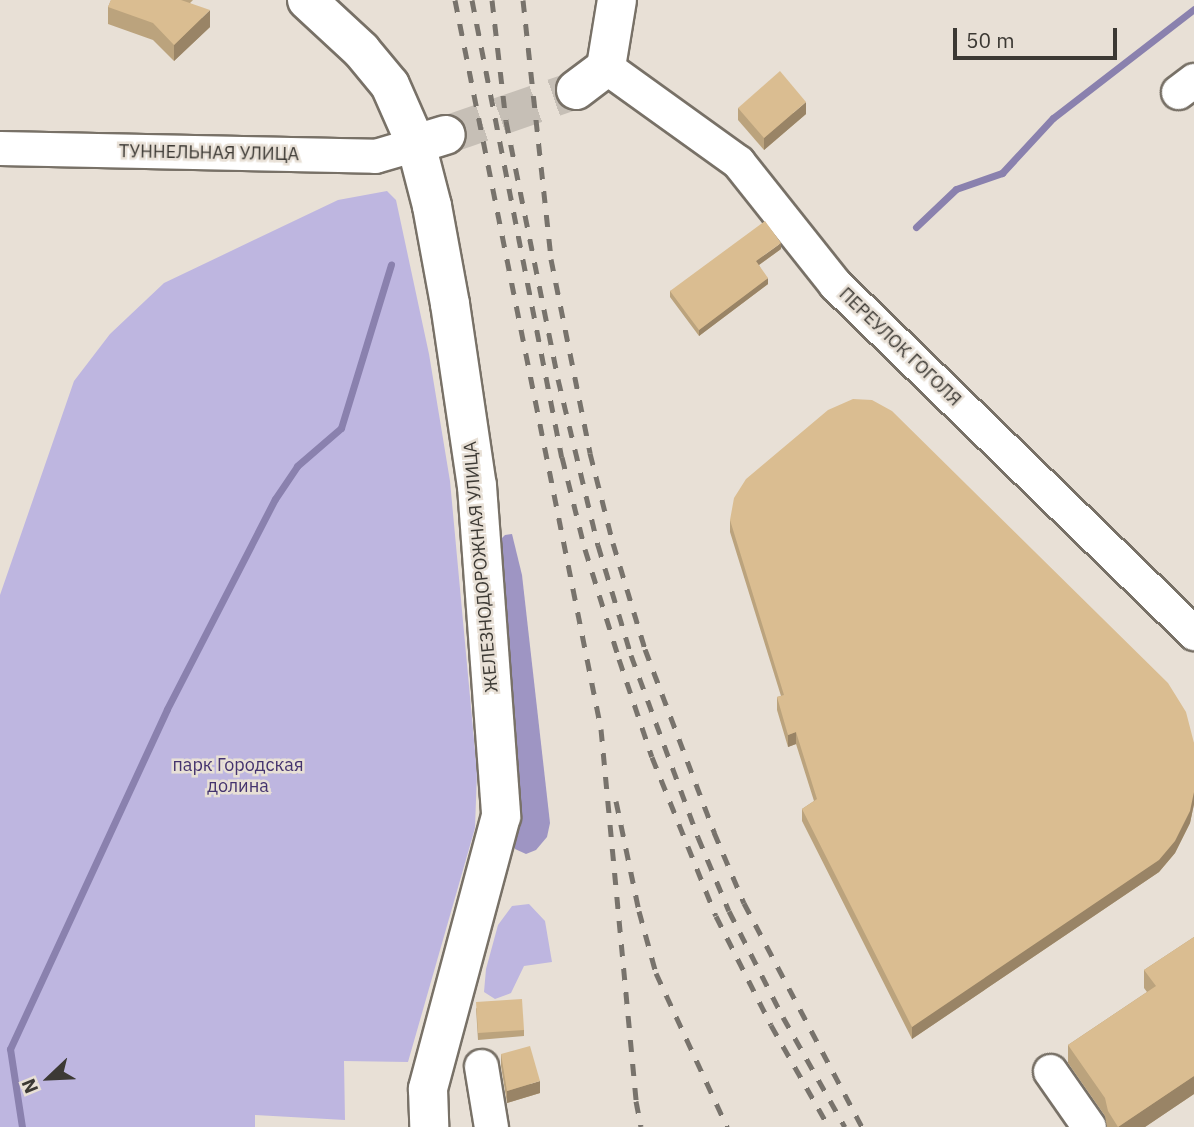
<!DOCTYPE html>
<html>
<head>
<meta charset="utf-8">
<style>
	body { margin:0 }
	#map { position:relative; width:1194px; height:1127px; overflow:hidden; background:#e8e0d6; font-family:"IBM Plex Sans",sans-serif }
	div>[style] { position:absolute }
	.green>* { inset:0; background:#beb6e0 }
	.forest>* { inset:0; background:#9e95c3 }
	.stream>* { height:7px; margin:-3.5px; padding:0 3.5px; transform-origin:3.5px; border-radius:3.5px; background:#8a81ae }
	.major-tunnel>* { height:38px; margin-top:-19px; transform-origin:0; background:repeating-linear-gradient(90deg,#c6bfb6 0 38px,transparent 0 57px) }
	.roads { filter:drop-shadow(2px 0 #787167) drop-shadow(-2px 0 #787167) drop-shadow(0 2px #787167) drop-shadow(0 -2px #787167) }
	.minor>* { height:33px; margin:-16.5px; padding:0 16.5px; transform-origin:16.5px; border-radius:16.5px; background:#fff }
	.major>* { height:38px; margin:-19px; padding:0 19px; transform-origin:19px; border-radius:19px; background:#fff }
	.highway>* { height:38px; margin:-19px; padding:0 19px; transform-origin:19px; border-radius:19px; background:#fff }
	.rail>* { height:5px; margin-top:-2.5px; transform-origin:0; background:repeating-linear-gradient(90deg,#78736c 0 12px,transparent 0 24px) }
	.wall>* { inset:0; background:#bba37d }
	.shaded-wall>* { inset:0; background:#998466 }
	.building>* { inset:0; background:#dabd91 }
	span { translate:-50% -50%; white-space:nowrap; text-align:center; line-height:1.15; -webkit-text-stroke:5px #e8e0d6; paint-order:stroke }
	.street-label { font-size:18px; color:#3c3934 }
	.park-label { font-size:18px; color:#44336e }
	.north { position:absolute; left:14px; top:1043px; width:70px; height:70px; -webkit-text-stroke:5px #e8e0d6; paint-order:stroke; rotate:247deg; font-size:19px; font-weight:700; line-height:28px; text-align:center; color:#3c3934 }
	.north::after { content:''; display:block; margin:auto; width:24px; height:32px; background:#3c3934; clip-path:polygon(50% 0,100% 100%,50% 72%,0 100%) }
	.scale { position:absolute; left:953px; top:28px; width:164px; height:32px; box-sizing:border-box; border:4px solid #3c3934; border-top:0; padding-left:9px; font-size:21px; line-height:24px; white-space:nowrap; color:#3c3934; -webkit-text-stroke:5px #e8e0d6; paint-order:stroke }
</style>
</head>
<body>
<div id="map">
	<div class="green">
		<i style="clip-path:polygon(387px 191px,396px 200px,429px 354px,450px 481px,477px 772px,475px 828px,408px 1062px,344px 1061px,345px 1120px,255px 1115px,255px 1127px,0 1127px,0 595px,74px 381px,110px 334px,164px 283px,338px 200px)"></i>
		<i style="clip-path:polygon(529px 904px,545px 921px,552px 962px,524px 966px,511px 993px,495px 999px,484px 992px,486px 969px,498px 925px,512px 906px)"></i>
	</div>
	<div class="forest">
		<i style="clip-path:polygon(512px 534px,522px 575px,550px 823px,547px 837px,536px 850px,526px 854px,515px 849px,496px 544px,505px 535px)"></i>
	</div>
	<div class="stream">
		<i style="left:916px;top:227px;width:55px;rotate:-43.5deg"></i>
		<i style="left:956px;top:189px;width:49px;rotate:-19.2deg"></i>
		<i style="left:1002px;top:173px;width:75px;rotate:-47.2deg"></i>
		<i style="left:1053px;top:118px;width:178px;rotate:-37.7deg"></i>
		<i style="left:22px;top:1127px;width:79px;rotate:-98.7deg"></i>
		<i style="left:10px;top:1049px;width:374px;rotate:-65.2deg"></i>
		<i style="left:167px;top:709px;width:236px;rotate:-62.8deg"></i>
		<i style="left:275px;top:499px;width:40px;rotate:-56deg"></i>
		<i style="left:297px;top:466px;width:58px;rotate:-40.8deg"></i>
		<i style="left:341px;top:428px;width:171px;rotate:-73deg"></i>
	</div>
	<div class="major-tunnel">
		<i style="left:446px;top:135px;width:138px;rotate:-19.1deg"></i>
	</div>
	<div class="roads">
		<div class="minor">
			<i style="left:606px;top:67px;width:163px;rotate:35.7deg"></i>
			<i style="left:738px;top:162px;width:156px;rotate:51.5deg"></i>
			<i style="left:835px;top:284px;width:501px;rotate:44.19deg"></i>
			<i style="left:1178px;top:92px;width:20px;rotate:-37deg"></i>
			<i style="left:0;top:148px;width:375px;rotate:1.2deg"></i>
			<i style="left:375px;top:156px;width:43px;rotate:-16.3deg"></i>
			<i style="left:481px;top:1066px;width:62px;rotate:80.7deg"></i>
			<i style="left:1050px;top:1071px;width:68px;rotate:55.1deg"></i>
		</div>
		<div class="major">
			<i style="left:576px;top:90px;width:38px;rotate:-37deg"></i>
			<i style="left:606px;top:67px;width:68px;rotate:-80.7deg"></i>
			<i style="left:416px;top:144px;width:31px;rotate:-17deg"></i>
		</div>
		<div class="highway">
			<i style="left:307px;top:0;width:74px;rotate:42.8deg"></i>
			<i style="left:361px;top:50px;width:45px;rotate:50.4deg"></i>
			<i style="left:390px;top:85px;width:64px;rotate:66.2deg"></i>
			<i style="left:416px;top:144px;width:64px;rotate:75.5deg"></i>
			<i style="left:432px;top:206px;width:100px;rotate:79.6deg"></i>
			<i style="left:450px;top:304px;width:184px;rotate:81.6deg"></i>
			<i style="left:477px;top:486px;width:331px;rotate:85.8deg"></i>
			<i style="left:501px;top:816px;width:283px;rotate:105deg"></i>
			<i style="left:428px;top:1089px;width:38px;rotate:88deg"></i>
		</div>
	</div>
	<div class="rail">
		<i style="left:455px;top:0;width:743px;rotate:78.67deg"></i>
		<i style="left:601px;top:729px;width:374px;rotate:84.6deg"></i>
		<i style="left:636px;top:1101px;width:26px;rotate:79deg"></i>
		<i style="left:472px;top:0;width:466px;rotate:78.9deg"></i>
		<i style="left:562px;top:457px;width:95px;rotate:76deg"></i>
		<i style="left:585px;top:549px;width:115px;rotate:72.8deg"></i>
		<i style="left:619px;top:659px;width:103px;rotate:71.4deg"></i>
		<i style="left:652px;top:757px;width:171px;rotate:68.1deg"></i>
		<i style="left:716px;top:916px;width:122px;rotate:63.2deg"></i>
		<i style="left:771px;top:1025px;width:117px;rotate:60.4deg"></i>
		<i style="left:492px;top:0;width:122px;rotate:83.4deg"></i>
		<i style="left:506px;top:121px;width:263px;rotate:78.6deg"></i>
		<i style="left:558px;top:379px;width:171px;rotate:76.5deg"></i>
		<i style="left:598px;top:545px;width:115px;rotate:73.3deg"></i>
		<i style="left:631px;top:655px;width:194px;rotate:69.8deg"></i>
		<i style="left:698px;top:837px;width:80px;rotate:67.3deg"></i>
		<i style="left:729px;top:911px;width:119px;rotate:63deg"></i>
		<i style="left:783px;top:1017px;width:126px;rotate:60.6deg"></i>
		<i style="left:523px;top:0;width:261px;rotate:83.8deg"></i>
		<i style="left:551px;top:259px;width:198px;rotate:78.6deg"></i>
		<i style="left:590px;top:453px;width:93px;rotate:75.7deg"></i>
		<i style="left:613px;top:543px;width:111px;rotate:73.2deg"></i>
		<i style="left:645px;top:649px;width:196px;rotate:69.3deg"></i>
		<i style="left:714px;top:832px;width:77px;rotate:67.1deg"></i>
		<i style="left:744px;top:903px;width:253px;rotate:62.2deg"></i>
		<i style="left:616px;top:801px;width:112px;rotate:78.2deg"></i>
		<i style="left:639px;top:911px;width:64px;rotate:74.7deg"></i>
		<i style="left:656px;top:973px;width:170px;rotate:65.2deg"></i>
	</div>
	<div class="wall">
		<i style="clip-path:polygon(111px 0,193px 0,190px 3px,210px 27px,174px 61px,153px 40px,108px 24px,108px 7px)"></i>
		<i style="clip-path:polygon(738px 108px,806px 114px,764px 150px,738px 120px)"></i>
		<i style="clip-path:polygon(781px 249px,759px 265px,768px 284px,699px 336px,670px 297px,670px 291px)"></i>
		<i style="clip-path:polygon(730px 520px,1194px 743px,1194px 804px,1190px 823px,1175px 853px,1159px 872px,912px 1039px,802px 821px,802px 809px,814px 801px,796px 744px,788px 747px,777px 710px,777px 697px,781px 696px,730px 532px)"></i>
		<i style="clip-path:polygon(1194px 937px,1194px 1094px,1145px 1127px,1107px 1127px,1105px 1116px,1068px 1063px,1068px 1045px,1147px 992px,1144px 988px,1144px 970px)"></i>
		<i style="clip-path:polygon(476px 1008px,524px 1030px,524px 1036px,478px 1040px)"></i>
		<i style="clip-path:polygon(501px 1054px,540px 1093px,507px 1103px,501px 1066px)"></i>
	</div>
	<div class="shaded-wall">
		<i style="clip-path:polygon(210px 10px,210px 27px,174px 61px,174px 45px)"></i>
		<i style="clip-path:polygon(806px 102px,806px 114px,764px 150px,764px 138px)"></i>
		<i style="clip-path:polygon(781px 243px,781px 249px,756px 267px,756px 261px)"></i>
		<i style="clip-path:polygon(768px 278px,768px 284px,699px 336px,699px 330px)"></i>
		<i style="clip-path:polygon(796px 732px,796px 744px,788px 747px,788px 735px)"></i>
		<i style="clip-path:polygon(1194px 792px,1194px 804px,1190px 823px,1175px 853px,1159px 872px,912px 1039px,912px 1027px)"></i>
		<i style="clip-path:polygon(1194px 1076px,1194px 1094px,1145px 1127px,1118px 1127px)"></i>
		<i style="clip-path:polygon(540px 1081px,540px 1093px,507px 1103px,507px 1091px)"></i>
	</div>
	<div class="building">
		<i style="clip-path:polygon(111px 0,181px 0,210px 10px,174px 45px,153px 23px,108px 7px)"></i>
		<i style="clip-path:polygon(780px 71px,806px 102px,764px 138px,738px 108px)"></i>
		<i style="clip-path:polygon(765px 221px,781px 243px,756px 261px,768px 278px,699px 330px,670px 291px)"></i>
		<i style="clip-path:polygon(853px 399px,872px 400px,892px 411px,1168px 683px,1186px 712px,1194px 743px,1194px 792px,1190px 811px,1175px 841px,1159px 860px,912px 1027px,802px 809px,817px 799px,796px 732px,788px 735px,777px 697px,784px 695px,730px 520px,734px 498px,746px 479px,828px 410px)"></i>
		<i style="clip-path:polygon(1194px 937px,1194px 1076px,1118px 1127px,1108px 1111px,1105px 1098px,1068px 1045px,1156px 986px,1144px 970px)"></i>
		<i style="clip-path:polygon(522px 999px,524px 1030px,478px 1033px,476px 1002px)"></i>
		<i style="clip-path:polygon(530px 1046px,540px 1081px,507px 1091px,501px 1054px)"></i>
	</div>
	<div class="street-label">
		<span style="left:209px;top:153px;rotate:1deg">ТУННЕЛЬНАЯ УЛИЦА</span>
		<span style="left:900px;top:347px;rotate:44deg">ПЕРЕУЛОК ГОГОЛЯ</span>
		<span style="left:481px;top:567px;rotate:-95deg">ЖЕЛЕЗНОДОРОЖНАЯ УЛИЦА</span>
	</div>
	<div class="park-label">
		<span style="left:238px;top:776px">парк Городская<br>долина</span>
	</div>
	<div class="north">N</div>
	<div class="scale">50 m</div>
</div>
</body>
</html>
